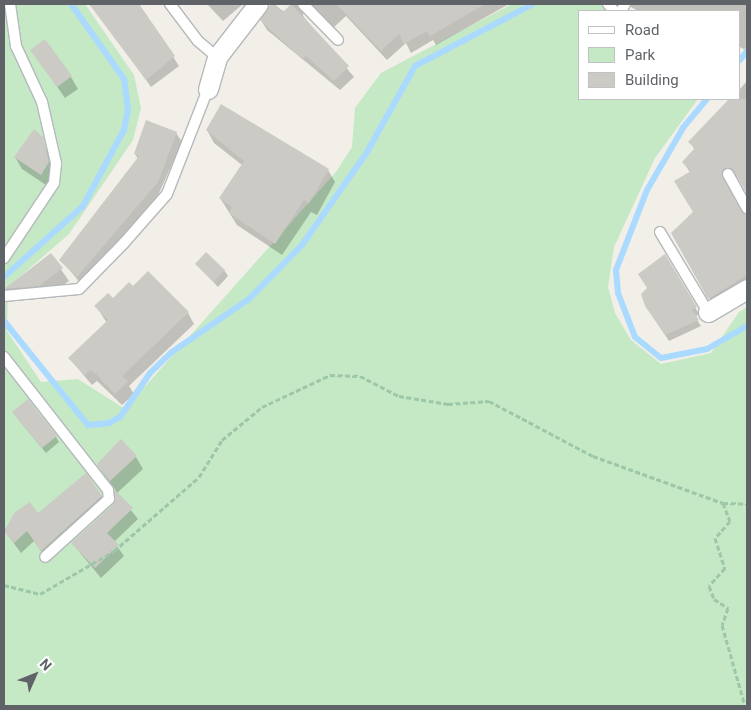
<!DOCTYPE html>
<html>
<head>
<meta charset="utf-8">
<style>
	body { margin:0 }
	#map { position:relative; width:751px; height:710px; overflow:hidden; background:#f1efe8; font-family:Roboto,sans-serif }
	div>[style] { position:absolute }
	.green>* { inset:0; background:#c5e8c5 }
	.shadow>* { inset:0; background:#0003 }
	.stream>* { height:6px; margin:-3px; padding:0 3px; transform-origin:3px; border-radius:3px; background:#aadaff }
	.building>* { inset:0; background:#cccac5 }
	.path>* { height:3px; margin-top:-1.5px; transform-origin:0; background:repeating-linear-gradient(90deg,#9cc7a9 0 5px,transparent 0 7.5px) }
	.roads { filter:drop-shadow(1px 0 #b5b8bc) drop-shadow(-1px 0 #b5b8bc) drop-shadow(0 1px #b5b8bc) drop-shadow(0 -1px #b5b8bc) }
	.service>* { height:10px; margin:-5px; padding:0 5px; transform-origin:5px; border-radius:5px; background:#fff }
	.minor>* { height:19px; margin:-9.5px; padding:0 9.5px; transform-origin:9.5px; border-radius:9.5px; background:#fff }
	span { translate:-50% -50%; white-space:nowrap; text-align:center; line-height:1.15; -webkit-text-stroke:4.5px #fff; paint-order:stroke }
	.frame { position:absolute; inset:0; border:5px solid #5f6368; pointer-events:none }
	.legend { position:absolute; left:578px; top:10px; width:162px; height:90px; box-sizing:border-box; background:#fff; border:1px solid #bfc1c3; margin:0; padding:6px 9px; list-style:none; font-size:15px; color:#5f6368 }
	.legend li { display:flex; align-items:center; gap:10px; height:25px }
	.legend b { width:25px; border:1px solid #bfc1c3 }
	.north { position:absolute; left:10px; top:650px; width:50px; height:50px; -webkit-text-stroke:4px #fff; paint-order:stroke; rotate:46deg; font-size:14px; font-weight:700; line-height:20px; text-align:center; color:#5f6368 }
	.north::after { content:''; display:block; margin:auto; width:18px; height:22px; background:#5f6368; clip-path:polygon(50% 0,100% 100%,50% 72%,0 100%) }
</style>
</head>
<body>
<div id="map">
	<div class="green">
		<i style="clip-path:polygon(4px 4px,85px 4px,134px 75px,141px 108px,133px 140px,69px 234px,8px 287px,7px 331px,41px 382px,78px 379px,125px 409px,336px 172px,352px 147px,355px 108px,381px 73px,512px 4px,602px 4px,607px 11px,580px 11px,580px 99px,698px 99px,655px 158px,614px 247px,608px 287px,615px 313px,631px 340px,661px 364px,711px 353px,739px 312px,747px 307px,747px 706px,4px 706px)"></i>
	</div>
	<div class="shadow">
		<i style="clip-path:polygon(92px 4px,139px 4px,179px 66px,151px 87px)"></i>
		<i style="clip-path:polygon(207px 4px,243px 4px,223px 21px)"></i>
		<i style="clip-path:polygon(274px 4px,284px 12px,293px 4px,509px 4px,436px 45px,433px 40px,411px 53px,406px 43px,387px 60px,346px 16px,333px 28px,314px 8px,304px 8px,303px 16px,354px 77px,340px 90px,267px 30px,261px 20px)"></i>
		<i style="clip-path:polygon(626px 4px,747px 4px,747px 44px,745px 50px,740px 47px,740px 11px,638px 11px)"></i>
		<i style="clip-path:polygon(32px 50px,71px 77px,78px 89px,65px 98px)"></i>
		<i style="clip-path:polygon(746px 82px,747px 193px,739px 178px,728px 176px,725px 186px,741px 213px,747px 215px,747px 286px,714px 306px,672px 233px,694px 213px,690px 172px,683px 162px,695px 150px,690px 142px,730px 99px,740px 99px,740px 89px)"></i>
		<i style="clip-path:polygon(222px 106px,328px 170px,335px 182px,317px 215px,311px 212px,282px 255px,237px 225px,220px 198px,242px 165px,214px 143px,207px 130px)"></i>
		<i style="clip-path:polygon(176px 133px,182px 142px,150px 213px,83px 286px,61px 260px,138px 159px,135px 154px)"></i>
		<i style="clip-path:polygon(42px 138px,55px 175px,49px 187px,22px 169px,15px 157px)"></i>
		<i style="clip-path:polygon(51px 255px,69px 281px,46px 298px,13px 301px,6px 289px)"></i>
		<i style="clip-path:polygon(665px 256px,699px 314px,695px 317px,701px 326px,669px 341px,650px 312px,648px 288px)"></i>
		<i style="clip-path:polygon(196px 264px,224px 270px,228px 276px,218px 287px)"></i>
		<i style="clip-path:polygon(96px 306px,188px 313px,194px 324px,129px 386px,134px 394px,122px 405px,97px 381px,92px 385px,70px 359px,107px 323px)"></i>
		<i style="clip-path:polygon(17px 418px,56px 437px,59px 442px,46px 453px)"></i>
		<i style="clip-path:polygon(136px 457px,143px 469px,117px 493px,138px 519px,114px 542px,124px 556px,101px 578px,72px 543px,115px 504px,116px 491px,98px 465px)"></i>
		<i style="clip-path:polygon(86px 475px,107px 504px,48px 561px,34px 541px,21px 553px,4px 530px,30px 504px,38px 515px)"></i>
	</div>
	<div class="stream">
		<i style="left:740px;top:60px;width:11px;rotate:-52deg"></i>
		<i style="left:707px;top:99px;width:38px;rotate:130deg"></i>
		<i style="left:683px;top:128px;width:72px;rotate:120.1deg"></i>
		<i style="left:647px;top:190px;width:86px;rotate:111.2deg"></i>
		<i style="left:616px;top:270px;width:23px;rotate:85deg"></i>
		<i style="left:618px;top:293px;width:47px;rotate:68.9deg"></i>
		<i style="left:635px;top:337px;width:33px;rotate:39deg"></i>
		<i style="left:661px;top:358px;width:47px;rotate:-11.1deg"></i>
		<i style="left:707px;top:349px;width:46px;rotate:-29.9deg"></i>
		<i style="left:4px;top:277px;width:106px;rotate:-41.9deg"></i>
		<i style="left:83px;top:206px;width:86px;rotate:-61.7deg"></i>
		<i style="left:124px;top:130px;width:20px;rotate:-79deg"></i>
		<i style="left:128px;top:110px;width:31px;rotate:-97deg"></i>
		<i style="left:124px;top:79px;width:92px;rotate:-125.2deg"></i>
		<i style="left:4px;top:321px;width:134px;rotate:51.1deg"></i>
		<i style="left:88px;top:425px;width:21px;rotate:-5deg"></i>
		<i style="left:109px;top:423px;width:13px;rotate:-29deg"></i>
		<i style="left:120px;top:417px;width:53px;rotate:-55.7deg"></i>
		<i style="left:150px;top:373px;width:30px;rotate:-44deg"></i>
		<i style="left:172px;top:352px;width:93px;rotate:-34.5deg"></i>
		<i style="left:249px;top:299px;width:76px;rotate:-45.5deg"></i>
		<i style="left:302px;top:245px;width:113px;rotate:-55deg"></i>
		<i style="left:367px;top:152px;width:98px;rotate:-60.8deg"></i>
		<i style="left:415px;top:66px;width:133px;rotate:-27.7deg"></i>
	</div>
	<div class="building">
		<i style="clip-path:polygon(89px 4px,139px 4px,175px 56px,146px 80px)"></i>
		<i style="clip-path:polygon(271px 4px,284px 11px,291px 4px,349px 66px,334px 81px,306px 56px,302px 59px,260px 20px)"></i>
		<i style="clip-path:polygon(336px 4px,485px 4px,430px 36px,427px 31px,404px 44px,399px 34px,381px 51px)"></i>
		<i style="clip-path:polygon(45px 39px,72px 76px,57px 87px,30px 50px)"></i>
		<i style="clip-path:polygon(729px 99px,747px 99px,747px 194px,732px 168px,724px 168px,721px 174px,747px 215px,747px 275px,708px 299px,671px 233px,693px 212px,674px 181px,691px 171px,682px 162px,695px 148px,688px 142px)"></i>
		<i style="clip-path:polygon(221px 104px,329px 169px,309px 203px,304px 200px,275px 244px,229px 213px,232px 207px,219px 198px,244px 161px,206px 130px)"></i>
		<i style="clip-path:polygon(146px 120px,177px 132px,158px 182px,77px 277px,59px 260px,139px 156px,134px 154px)"></i>
		<i style="clip-path:polygon(34px 129px,43px 137px,49px 162px,41px 175px,14px 157px)"></i>
		<i style="clip-path:polygon(206px 252px,225px 270px,214px 282px,195px 264px)"></i>
		<i style="clip-path:polygon(51px 253px,63px 268px,39px 286px,4px 289px)"></i>
		<i style="clip-path:polygon(665px 254px,697px 307px,692px 310px,699px 320px,665px 335px,645px 306px,641px 294px,647px 288px,638px 274px)"></i>
		<i style="clip-path:polygon(148px 271px,189px 312px,122px 376px,128px 381px,115px 394px,96px 374px,90px 370px,85px 375px,68px 358px,108px 320px,94px 306px,108px 293px,113px 298px,129px 282px,133px 286px)"></i>
		<i style="clip-path:polygon(28px 399px,57px 436px,42px 448px,12px 412px)"></i>
		<i style="clip-path:polygon(121px 439px,137px 456px,110px 481px,97px 464px)"></i>
		<i style="clip-path:polygon(86px 473px,102px 496px,41px 551px,27px 531px,14px 543px,4px 532px,14px 513px,30px 502px,38px 513px)"></i>
		<i style="clip-path:polygon(115px 490px,133px 508px,107px 533px,119px 545px,95px 568px,71px 543px,114px 504px)"></i>
	</div>
	<div class="path">
		<i style="left:723px;top:503px;width:19px;rotate:69deg"></i>
		<i style="left:730px;top:521px;width:23px;rotate:131deg"></i>
		<i style="left:715px;top:538px;width:32px;rotate:72deg"></i>
		<i style="left:725px;top:568px;width:24px;rotate:132deg"></i>
		<i style="left:709px;top:586px;width:14px;rotate:69deg"></i>
		<i style="left:714px;top:599px;width:17px;rotate:33deg"></i>
		<i style="left:728px;top:608px;width:18px;rotate:109deg"></i>
		<i style="left:722px;top:625px;width:84px;rotate:74.1deg"></i>
		<i style="left:4px;top:585px;width:37px;rotate:14deg"></i>
		<i style="left:40px;top:594px;width:86px;rotate:-30.2deg"></i>
		<i style="left:114px;top:551px;width:113px;rotate:-41deg"></i>
		<i style="left:199px;top:477px;width:44px;rotate:-58.1deg"></i>
		<i style="left:222px;top:440px;width:52px;rotate:-39.5deg"></i>
		<i style="left:262px;top:407px;width:75px;rotate:-25.2deg"></i>
		<i style="left:330px;top:375px;width:30px;rotate:2deg"></i>
		<i style="left:360px;top:376px;width:44px;rotate:27.1deg"></i>
		<i style="left:399px;top:396px;width:50px;rotate:9.3deg"></i>
		<i style="left:448px;top:404px;width:41px;rotate:-4.2deg"></i>
		<i style="left:489px;top:401px;width:118px;rotate:27.9deg"></i>
		<i style="left:593px;top:456px;width:138px;rotate:19.9deg"></i>
		<i style="left:723px;top:503px;width:24px;rotate:2deg"></i>
	</div>
	<div class="roads">
		<div class="service">
			<i style="left:170px;top:4px;width:46px;rotate:52.9deg"></i>
			<i style="left:198px;top:41px;width:25px;rotate:40deg"></i>
			<i style="left:303px;top:4px;width:50px;rotate:45.8deg"></i>
			<i style="left:608px;top:4px;width:9px;rotate:49deg"></i>
			<i style="left:621px;top:11px;width:8px;rotate:-60deg"></i>
			<i style="left:728px;top:174px;width:39px;rotate:61deg"></i>
			<i style="left:660px;top:232px;width:93px;rotate:59deg"></i>
			<i style="left:4px;top:258px;width:90px;rotate:-56.3deg"></i>
			<i style="left:54px;top:183px;width:20px;rotate:-84deg"></i>
			<i style="left:56px;top:163px;width:63px;rotate:-102.9deg"></i>
			<i style="left:42px;top:102px;width:62px;rotate:-114.9deg"></i>
			<i style="left:16px;top:46px;width:42px;rotate:-98.1deg"></i>
			<i style="left:4px;top:296px;width:75px;rotate:-5.3deg"></i>
			<i style="left:79px;top:289px;width:64px;rotate:-45.6deg"></i>
			<i style="left:124px;top:243px;width:65px;rotate:-48.7deg"></i>
			<i style="left:167px;top:194px;width:113px;rotate:-68.7deg"></i>
			<i style="left:4px;top:357px;width:169px;rotate:52deg"></i>
			<i style="left:108px;top:490px;width:9px;rotate:84deg"></i>
			<i style="left:109px;top:499px;width:86px;rotate:137.8deg"></i>
		</div>
		<div class="minor">
			<i style="left:208px;top:89px;width:33px;rotate:-74deg"></i>
			<i style="left:217px;top:57px;width:67px;rotate:-52.3deg"></i>
			<i style="left:708px;top:312px;width:45px;rotate:-30.5deg"></i>
		</div>
	</div>
	<div class="frame"></div>
	<ul class="legend">
	<li><b style="height:6px;background:#fff"></b>Road</li>
	<li><b style="height:14px;background:#c5e8c5"></b>Park</li>
	<li><b style="height:14px;background:#cccac5"></b>Building</li>
	</ul>
	<div class="north">N</div>
</div>
</body>
</html>
